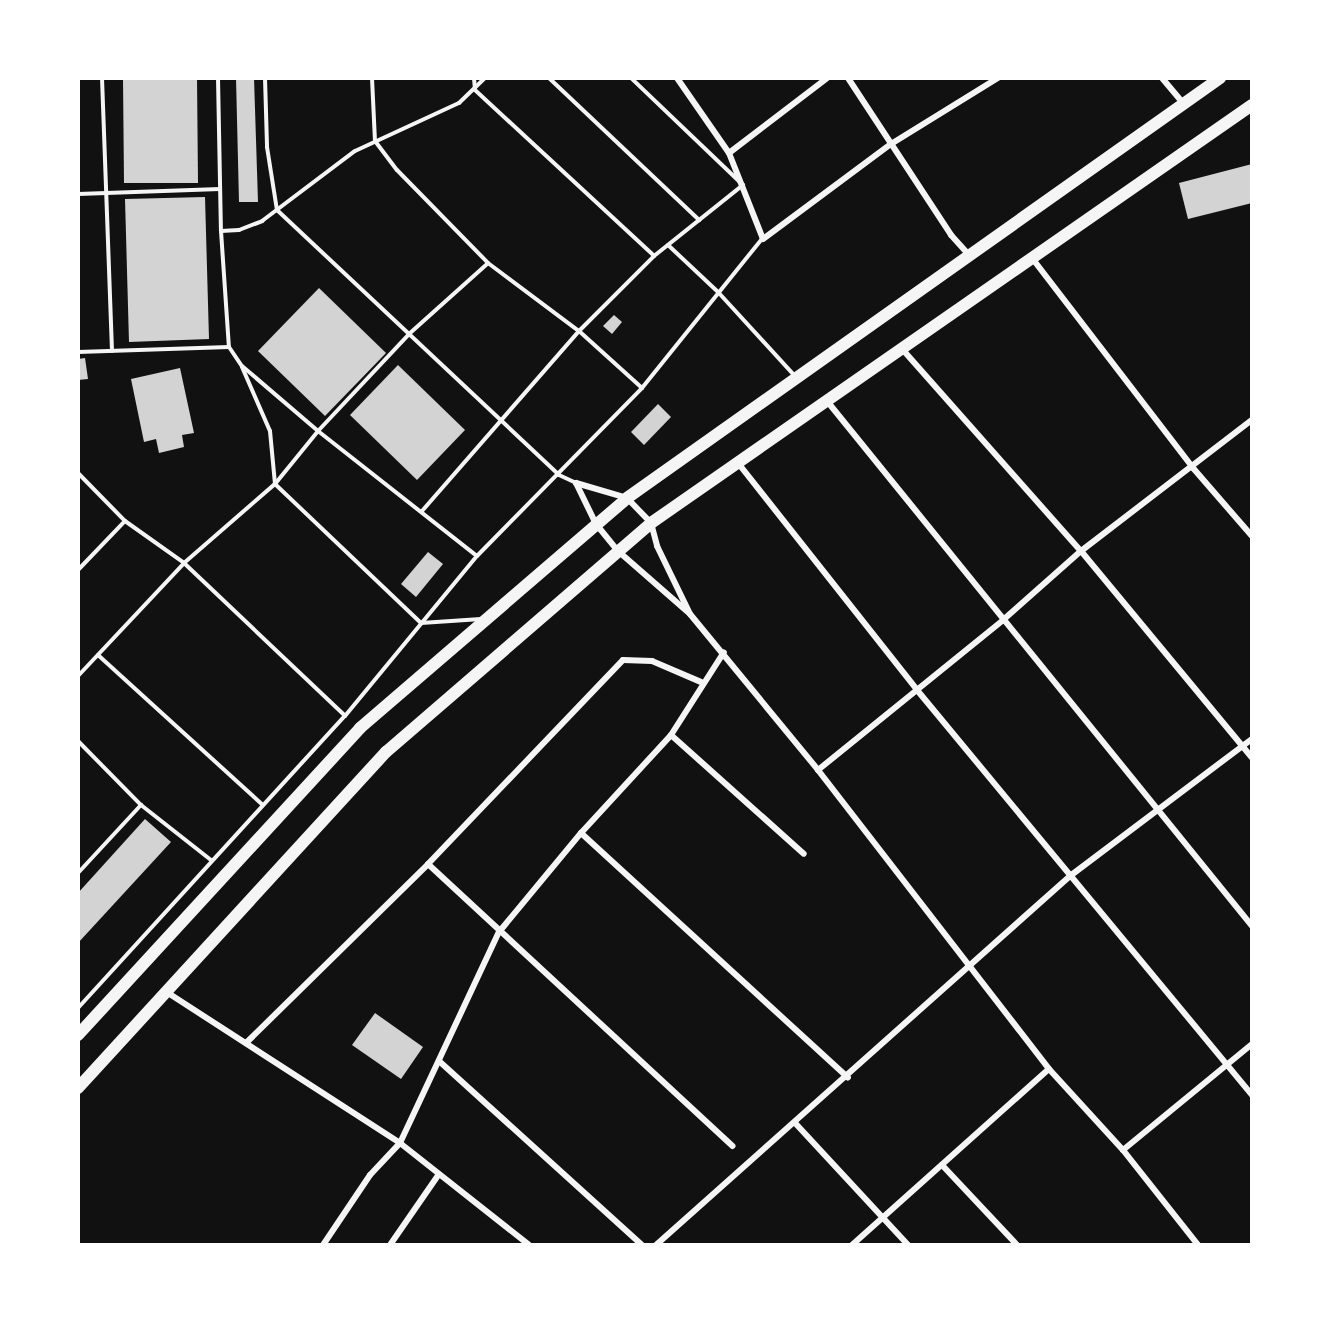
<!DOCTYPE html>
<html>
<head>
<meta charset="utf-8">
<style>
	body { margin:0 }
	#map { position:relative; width:1330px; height:1323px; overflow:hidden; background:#111; font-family:"PT Serif",serif }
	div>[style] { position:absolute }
	.building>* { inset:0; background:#d3d3d3 }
	.service>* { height:4px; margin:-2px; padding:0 2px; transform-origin:2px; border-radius:2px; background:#f5f5f5 }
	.minor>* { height:6px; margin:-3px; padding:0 3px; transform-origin:3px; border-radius:3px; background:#f5f5f5 }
	.primary>* { height:12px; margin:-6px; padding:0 6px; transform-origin:6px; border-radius:6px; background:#f5f5f5 }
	span { translate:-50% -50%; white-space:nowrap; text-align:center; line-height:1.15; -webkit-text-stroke:4.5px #fff; paint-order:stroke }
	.frame { position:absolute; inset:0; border:80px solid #fff; pointer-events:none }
</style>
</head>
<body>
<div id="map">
	<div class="building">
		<i style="clip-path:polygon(123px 78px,197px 78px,198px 183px,124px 183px)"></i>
		<i style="clip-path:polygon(236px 78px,254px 78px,258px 202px,239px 202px)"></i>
		<i style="clip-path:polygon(1252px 164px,1252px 203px,1188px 219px,1179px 183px)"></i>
		<i style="clip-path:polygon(205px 197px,209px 339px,129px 342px,125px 199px)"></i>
		<i style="clip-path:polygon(319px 288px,386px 353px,325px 416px,258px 351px)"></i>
		<i style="clip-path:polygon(614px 315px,622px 322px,612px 334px,603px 326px)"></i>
		<i style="clip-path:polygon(85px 358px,88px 379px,78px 380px,78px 359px)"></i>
		<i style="clip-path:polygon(398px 365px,465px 430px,417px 480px,350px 415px)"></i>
		<i style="clip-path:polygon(180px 368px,194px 433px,182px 435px,184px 447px,159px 453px,156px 439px,144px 442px,131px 379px)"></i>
		<i style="clip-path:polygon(658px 404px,671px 417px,644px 445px,631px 432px)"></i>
		<i style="clip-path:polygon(428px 552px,443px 564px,416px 597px,401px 584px)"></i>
		<i style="clip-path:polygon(145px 819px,171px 842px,78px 943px,78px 893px)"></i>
		<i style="clip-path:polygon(375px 1013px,423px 1047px,401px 1079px,352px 1045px)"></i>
	</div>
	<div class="service">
		<i style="left:102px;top:78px;width:273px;rotate:87.9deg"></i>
		<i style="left:218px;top:78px;width:153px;rotate:88.9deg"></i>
		<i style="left:221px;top:231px;width:116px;rotate:86.1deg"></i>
		<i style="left:229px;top:347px;width:23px;rotate:56deg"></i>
		<i style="left:242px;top:366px;width:100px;rotate:40.5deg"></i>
		<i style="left:318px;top:431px;width:202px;rotate:38.2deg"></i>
		<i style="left:265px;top:78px;width:69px;rotate:88.3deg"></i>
		<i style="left:267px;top:147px;width:64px;rotate:81deg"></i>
		<i style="left:277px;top:210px;width:387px;rotate:43.2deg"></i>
		<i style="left:559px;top:475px;width:19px;rotate:25deg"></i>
		<i style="left:372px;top:78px;width:63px;rotate:87.3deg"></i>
		<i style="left:375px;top:141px;width:36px;rotate:53deg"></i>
		<i style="left:397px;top:170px;width:130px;rotate:45.6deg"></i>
		<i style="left:488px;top:263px;width:114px;rotate:36.8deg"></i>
		<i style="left:579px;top:331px;width:85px;rotate:42.1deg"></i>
		<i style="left:474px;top:78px;width:12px;rotate:85deg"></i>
		<i style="left:475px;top:90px;width:244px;rotate:42.8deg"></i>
		<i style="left:549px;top:78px;width:207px;rotate:43.4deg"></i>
		<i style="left:78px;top:194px;width:142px;rotate:-2deg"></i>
		<i style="left:221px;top:231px;width:18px;rotate:-3deg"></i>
		<i style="left:239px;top:230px;width:25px;rotate:-21deg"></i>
		<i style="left:262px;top:221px;width:116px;rotate:-37deg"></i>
		<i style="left:355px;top:151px;width:115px;rotate:-24.8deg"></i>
		<i style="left:459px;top:103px;width:36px;rotate:-44deg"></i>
		<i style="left:668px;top:245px;width:69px;rotate:43.2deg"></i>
		<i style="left:718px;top:292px;width:115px;rotate:47.5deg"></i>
		<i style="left:78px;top:352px;width:151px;rotate:-1.9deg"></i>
		<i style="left:242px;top:367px;width:70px;rotate:66.4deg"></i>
		<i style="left:270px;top:431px;width:53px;rotate:84.6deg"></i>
		<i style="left:275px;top:484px;width:202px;rotate:43.6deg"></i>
		<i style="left:421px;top:623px;width:60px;rotate:-3.8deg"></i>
		<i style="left:78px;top:473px;width:67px;rotate:45.6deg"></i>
		<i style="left:125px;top:521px;width:72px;rotate:35.4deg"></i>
		<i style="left:184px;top:563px;width:222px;rotate:43.5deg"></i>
		<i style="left:422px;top:511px;width:239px;rotate:-48.9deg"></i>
		<i style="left:579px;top:331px;width:106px;rotate:-45deg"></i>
		<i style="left:654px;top:256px;width:114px;rotate:-38.6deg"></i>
		<i style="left:743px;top:185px;width:155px;rotate:-136.3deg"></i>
		<i style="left:78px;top:570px;width:68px;rotate:-46.2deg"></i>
		<i style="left:98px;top:655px;width:222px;rotate:42.3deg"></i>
		<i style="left:78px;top:676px;width:155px;rotate:-46.8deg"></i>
		<i style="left:184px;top:563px;width:121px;rotate:-41deg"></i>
		<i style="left:275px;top:484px;width:68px;rotate:-50.9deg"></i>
		<i style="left:318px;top:431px;width:133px;rotate:-46.8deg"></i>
		<i style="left:409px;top:334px;width:106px;rotate:-41.9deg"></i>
		<i style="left:78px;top:741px;width:90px;rotate:45.5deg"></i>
		<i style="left:141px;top:805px;width:89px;rotate:38.2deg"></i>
		<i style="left:78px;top:873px;width:93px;rotate:-47.2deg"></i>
		<i style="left:78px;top:1008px;width:396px;rotate:-47.6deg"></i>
		<i style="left:345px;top:716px;width:207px;rotate:-50.5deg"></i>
		<i style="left:477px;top:556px;width:235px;rotate:-45.5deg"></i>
		<i style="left:642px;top:388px;width:191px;rotate:-51.2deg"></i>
	</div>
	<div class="minor">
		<i style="left:677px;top:78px;width:91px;rotate:55.3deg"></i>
		<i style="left:729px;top:153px;width:92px;rotate:68.4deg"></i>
		<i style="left:763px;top:239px;width:159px;rotate:-36.6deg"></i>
		<i style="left:891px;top:144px;width:126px;rotate:-31.7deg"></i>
		<i style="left:848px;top:78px;width:188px;rotate:56.7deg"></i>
		<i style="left:951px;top:235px;width:27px;rotate:48deg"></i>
		<i style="left:1162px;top:78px;width:33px;rotate:50deg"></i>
		<i style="left:729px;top:153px;width:123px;rotate:-37.4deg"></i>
		<i style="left:1032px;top:258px;width:265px;rotate:52.5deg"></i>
		<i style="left:1193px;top:468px;width:90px;rotate:49.1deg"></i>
		<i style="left:903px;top:350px;width:268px;rotate:48.5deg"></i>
		<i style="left:1081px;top:551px;width:268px;rotate:50.4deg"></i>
		<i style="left:827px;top:401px;width:675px;rotate:51.01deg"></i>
		<i style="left:738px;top:463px;width:289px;rotate:51.7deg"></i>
		<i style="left:917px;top:690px;width:526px;rotate:50.4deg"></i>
		<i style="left:576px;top:483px;width:53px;rotate:16.4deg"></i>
		<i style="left:627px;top:498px;width:35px;rotate:46deg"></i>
		<i style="left:651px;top:523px;width:24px;rotate:75deg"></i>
		<i style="left:657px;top:546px;width:76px;rotate:64.1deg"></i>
		<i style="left:690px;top:614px;width:202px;rotate:50.6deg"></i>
		<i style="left:818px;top:770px;width:378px;rotate:52.3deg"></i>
		<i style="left:1049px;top:1069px;width:110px;rotate:47.6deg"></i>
		<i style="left:1123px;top:1150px;width:121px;rotate:51.7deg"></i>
		<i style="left:576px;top:483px;width:46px;rotate:64deg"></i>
		<i style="left:596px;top:524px;width:35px;rotate:51deg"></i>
		<i style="left:618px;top:551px;width:93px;rotate:41.1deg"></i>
		<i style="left:671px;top:735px;width:178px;rotate:41.8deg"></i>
		<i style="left:818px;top:770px;width:238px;rotate:-39deg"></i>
		<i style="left:1003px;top:620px;width:104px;rotate:-41.5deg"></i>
		<i style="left:1081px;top:551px;width:215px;rotate:-37.5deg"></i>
		<i style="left:581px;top:833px;width:362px;rotate:42.5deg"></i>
		<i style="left:428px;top:864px;width:415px;rotate:42.8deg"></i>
		<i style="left:165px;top:991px;width:280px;rotate:32.9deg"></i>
		<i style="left:400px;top:1143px;width:164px;rotate:38.3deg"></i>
		<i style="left:246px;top:1043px;width:255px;rotate:-44.5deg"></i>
		<i style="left:428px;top:864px;width:282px;rotate:-46.3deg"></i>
		<i style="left:623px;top:660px;width:29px;rotate:2deg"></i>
		<i style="left:652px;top:661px;width:53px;rotate:23.2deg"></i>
		<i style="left:439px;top:1061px;width:274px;rotate:42.2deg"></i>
		<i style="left:796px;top:1124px;width:165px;rotate:47.2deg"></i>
		<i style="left:1123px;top:1150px;width:167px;rotate:-39.4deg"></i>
		<i style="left:942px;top:1165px;width:110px;rotate:46.8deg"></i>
		<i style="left:323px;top:1245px;width:84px;rotate:-56.1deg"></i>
		<i style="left:370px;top:1175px;width:44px;rotate:-46.8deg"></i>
		<i style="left:400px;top:1143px;width:233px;rotate:-64.9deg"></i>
		<i style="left:499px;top:932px;width:129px;rotate:-50.4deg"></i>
		<i style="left:581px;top:833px;width:133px;rotate:-47.4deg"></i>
		<i style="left:671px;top:735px;width:98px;rotate:-57.4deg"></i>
		<i style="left:390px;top:1245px;width:86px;rotate:-55.4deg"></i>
		<i style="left:656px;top:1245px;width:555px;rotate:-41.71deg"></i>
		<i style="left:1070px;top:876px;width:228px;rotate:-37deg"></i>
		<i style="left:852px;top:1245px;width:264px;rotate:-41.8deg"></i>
	</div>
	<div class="primary">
		<i style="left:78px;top:1035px;width:417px;rotate:-47.4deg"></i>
		<i style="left:360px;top:728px;width:352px;rotate:-40.7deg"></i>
		<i style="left:627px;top:498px;width:727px;rotate:-35.31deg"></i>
		<i style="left:78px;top:1088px;width:456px;rotate:-47.5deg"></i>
		<i style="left:386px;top:752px;width:350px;rotate:-40.8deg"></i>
		<i style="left:651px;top:523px;width:732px;rotate:-34.82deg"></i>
	</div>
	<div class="frame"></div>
</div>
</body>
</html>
